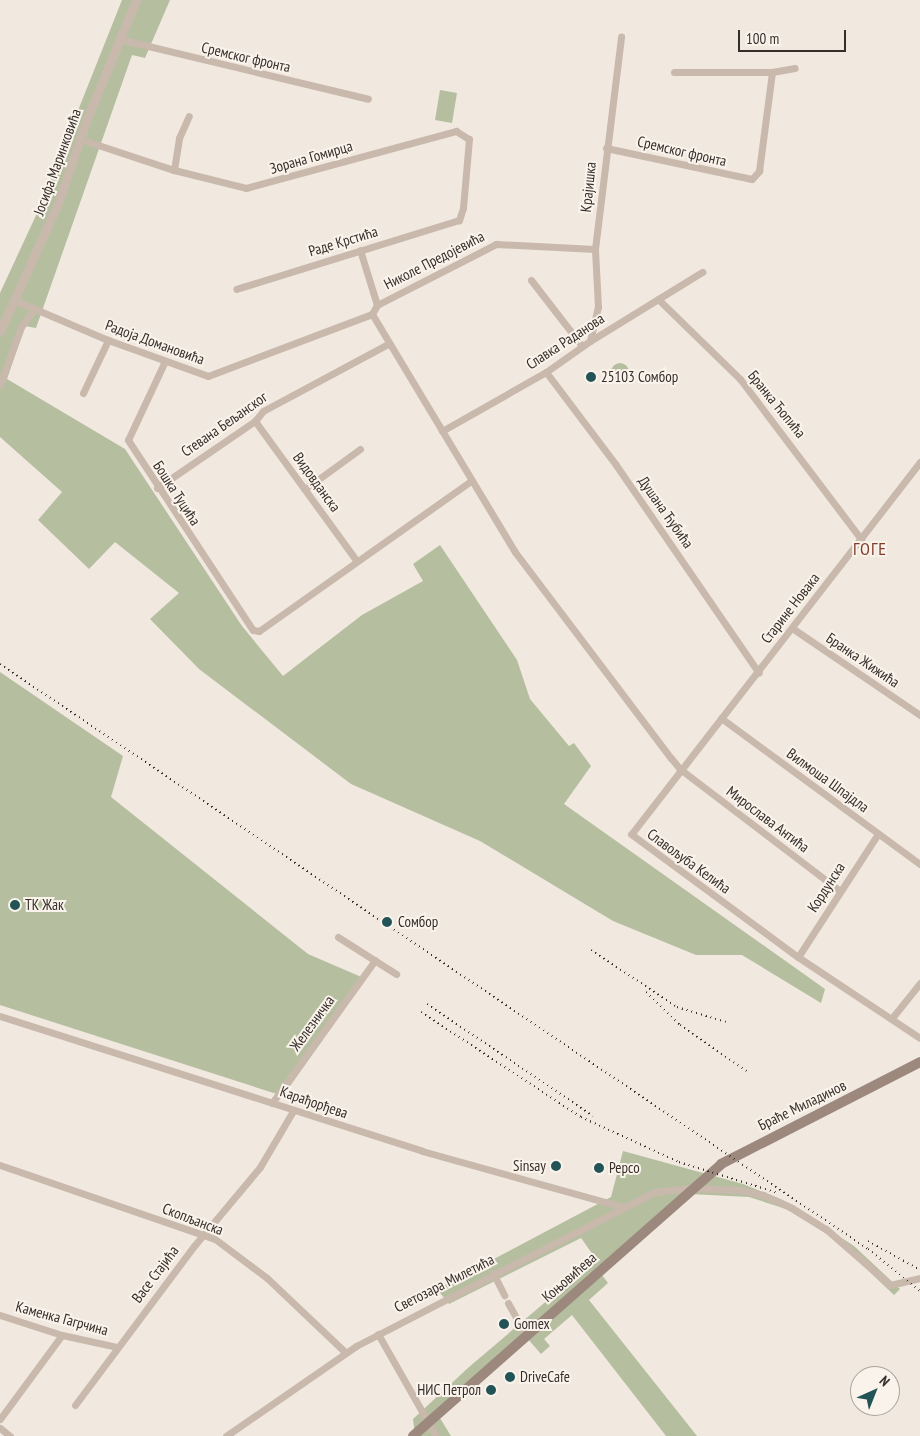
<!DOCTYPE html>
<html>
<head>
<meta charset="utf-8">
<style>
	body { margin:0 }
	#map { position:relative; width:920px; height:1436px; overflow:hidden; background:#f1e8df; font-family:"PT Sans Narrow",sans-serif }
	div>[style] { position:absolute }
	.green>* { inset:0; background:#b5bfa0 }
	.round { border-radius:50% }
	.minor>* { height:7px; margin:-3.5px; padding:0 3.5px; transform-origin:3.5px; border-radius:3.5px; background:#c9b9ac }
	.tertiary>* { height:9px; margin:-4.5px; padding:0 4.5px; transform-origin:4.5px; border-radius:4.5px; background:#c9b9ac }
	.secondary>* { height:10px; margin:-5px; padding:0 5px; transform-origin:5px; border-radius:5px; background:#9c887d }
	.rail>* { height:2px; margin-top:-1px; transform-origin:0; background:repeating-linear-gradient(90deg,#372e2a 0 1px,transparent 0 5px) }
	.dots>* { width:14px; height:14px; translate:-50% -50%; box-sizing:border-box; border:2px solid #f9f3eb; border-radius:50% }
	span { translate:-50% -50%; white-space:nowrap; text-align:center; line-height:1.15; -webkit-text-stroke:4px #f9f3eb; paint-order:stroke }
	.street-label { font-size:15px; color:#372e2a }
	.poi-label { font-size:15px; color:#372e2a }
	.left { translate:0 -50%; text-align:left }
	.right { translate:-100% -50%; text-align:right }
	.quarter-label { font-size:18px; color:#803d29; letter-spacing:1px }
	.north { position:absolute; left:850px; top:1366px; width:50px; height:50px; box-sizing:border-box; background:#f9f3eb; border:1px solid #aba49e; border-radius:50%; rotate:44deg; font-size:14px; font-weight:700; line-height:20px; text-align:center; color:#372e2a }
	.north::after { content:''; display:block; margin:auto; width:18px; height:22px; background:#225356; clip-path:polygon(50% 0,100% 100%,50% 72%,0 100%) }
	.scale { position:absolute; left:738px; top:30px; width:108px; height:22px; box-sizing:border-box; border:2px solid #372e2a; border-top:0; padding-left:6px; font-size:15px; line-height:18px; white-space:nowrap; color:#372e2a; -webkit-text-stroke:4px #f9f3eb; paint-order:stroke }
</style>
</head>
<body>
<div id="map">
	<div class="green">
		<i style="clip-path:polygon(122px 0,170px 0,145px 58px,132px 55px,36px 328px,25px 326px,7px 379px,125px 449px,242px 626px,283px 676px,362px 615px,423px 581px,413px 564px,440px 545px,517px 660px,530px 699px,569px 746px,574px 743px,591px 766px,564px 804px,825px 989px,821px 1003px,742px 955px,696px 955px,613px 921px,480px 841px,351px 784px,199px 669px,150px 619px,179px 593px,115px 542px,89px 569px,38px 520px,62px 492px,0 437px,0 293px,38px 211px)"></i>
		<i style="clip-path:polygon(440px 90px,457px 93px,452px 123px,435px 120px)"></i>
		<i class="round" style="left:611px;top:363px;width:18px;height:18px"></i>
		<i style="clip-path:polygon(0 672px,123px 756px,111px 797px,308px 954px,366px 979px,283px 1096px,0 1005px)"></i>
		<i style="clip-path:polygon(623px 1151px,743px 1184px,783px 1200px,854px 1246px,900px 1289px,894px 1295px,835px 1239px,786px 1209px,749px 1197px,690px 1194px,602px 1275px,608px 1283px,589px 1300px,697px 1436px,666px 1436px,572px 1315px,544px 1339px,550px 1346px,541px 1354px,527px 1338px,440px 1418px,451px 1436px,415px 1436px,413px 1419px,469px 1367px,596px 1259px,581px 1238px,449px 1304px,437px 1289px,611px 1197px)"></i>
	</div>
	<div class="minor">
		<i style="left:119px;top:39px;width:256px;rotate:13.5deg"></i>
		<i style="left:674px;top:72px;width:98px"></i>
		<i style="left:772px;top:72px;width:23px;rotate:-10deg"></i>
		<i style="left:80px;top:139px;width:99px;rotate:18.3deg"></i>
		<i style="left:174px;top:170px;width:74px;rotate:14deg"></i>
		<i style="left:246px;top:188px;width:218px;rotate:-15.2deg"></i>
		<i style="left:456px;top:131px;width:15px;rotate:32deg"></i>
		<i style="left:469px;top:139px;width:69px;rotate:95deg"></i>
		<i style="left:463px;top:208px;width:13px;rotate:108deg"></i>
		<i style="left:459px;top:220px;width:233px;rotate:162.8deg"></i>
		<i style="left:606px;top:148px;width:149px;rotate:12deg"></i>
		<i style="left:752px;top:179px;width:11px;rotate:-49deg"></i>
		<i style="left:759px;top:171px;width:100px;rotate:-82.5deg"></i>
		<i style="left:174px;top:170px;width:32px;rotate:-81deg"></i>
		<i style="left:179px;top:138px;width:24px;rotate:-66deg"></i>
		<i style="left:360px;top:250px;width:58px;rotate:72.8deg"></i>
		<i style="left:377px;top:305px;width:10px;rotate:119deg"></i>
		<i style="left:531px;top:280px;width:83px;rotate:52.3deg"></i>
		<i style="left:658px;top:299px;width:115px;rotate:44.3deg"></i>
		<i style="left:740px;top:379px;width:201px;rotate:52.9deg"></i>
		<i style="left:14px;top:300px;width:102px;rotate:23.1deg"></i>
		<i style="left:108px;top:340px;width:106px;rotate:19.8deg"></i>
		<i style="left:208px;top:376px;width:175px;rotate:-20.7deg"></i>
		<i style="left:372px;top:314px;width:278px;rotate:59deg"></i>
		<i style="left:515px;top:552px;width:258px;rotate:52.9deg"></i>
		<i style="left:671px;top:758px;width:14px;rotate:51deg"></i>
		<i style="left:680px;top:769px;width:200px;rotate:37.3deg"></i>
		<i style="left:377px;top:305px;width:134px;rotate:-27.1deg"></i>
		<i style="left:496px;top:244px;width:99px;rotate:2.9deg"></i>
		<i style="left:590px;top:341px;width:35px;rotate:-77deg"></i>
		<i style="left:598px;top:307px;width:58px;rotate:-93deg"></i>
		<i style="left:595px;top:249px;width:214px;rotate:-83deg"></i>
		<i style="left:165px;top:361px;width:87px;rotate:115.1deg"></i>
		<i style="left:128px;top:440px;width:227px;rotate:56.7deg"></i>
		<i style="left:253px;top:630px;width:6px;rotate:9deg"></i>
		<i style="left:259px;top:631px;width:260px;rotate:-35.3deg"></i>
		<i style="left:546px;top:372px;width:116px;rotate:53deg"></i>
		<i style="left:616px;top:465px;width:252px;rotate:55.5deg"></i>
		<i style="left:0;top:385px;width:62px;rotate:-70.1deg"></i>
		<i style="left:21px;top:327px;width:21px;rotate:-53deg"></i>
		<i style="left:83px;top:393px;width:59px;rotate:-64.7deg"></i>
		<i style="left:255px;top:421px;width:172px;rotate:54deg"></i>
		<i style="left:442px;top:431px;width:120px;rotate:-29.6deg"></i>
		<i style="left:546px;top:372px;width:54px;rotate:-35.2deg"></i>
		<i style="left:590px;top:341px;width:132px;rotate:-31.6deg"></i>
		<i style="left:920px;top:462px;width:471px;rotate:127.8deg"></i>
		<i style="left:631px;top:834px;width:207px;rotate:36.4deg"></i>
		<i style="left:798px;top:957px;width:146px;rotate:33.6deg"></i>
		<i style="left:157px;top:488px;width:119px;rotate:-34.4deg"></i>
		<i style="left:255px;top:421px;width:13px;rotate:-51deg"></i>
		<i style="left:263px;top:411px;width:142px;rotate:-28.2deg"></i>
		<i style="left:305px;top:489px;width:68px;rotate:-36deg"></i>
		<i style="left:792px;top:628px;width:155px;rotate:34.2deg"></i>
		<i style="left:721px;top:718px;width:247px;rotate:36.3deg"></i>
		<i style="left:338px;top:937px;width:69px;rotate:32.5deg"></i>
		<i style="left:798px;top:957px;width:147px;rotate:-57deg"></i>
		<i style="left:0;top:1016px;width:443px;rotate:17.7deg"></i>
		<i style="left:422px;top:1151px;width:208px;rotate:15.6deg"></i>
		<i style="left:892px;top:1018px;width:45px;rotate:-51.3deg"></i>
		<i style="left:272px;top:1103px;width:176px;rotate:-54.2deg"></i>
		<i style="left:0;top:1165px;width:227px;rotate:19deg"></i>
		<i style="left:215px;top:1239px;width:65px;rotate:36.9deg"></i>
		<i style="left:267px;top:1278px;width:108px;rotate:43.5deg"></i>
		<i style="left:493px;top:1273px;width:25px;rotate:63deg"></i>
		<i style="left:508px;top:1303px;width:37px;rotate:61deg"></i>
		<i style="left:0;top:1315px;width:65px;rotate:17.9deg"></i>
		<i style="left:62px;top:1335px;width:56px;rotate:12.3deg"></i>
		<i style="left:378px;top:1334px;width:117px;rotate:60.4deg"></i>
		<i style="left:75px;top:1405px;width:199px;rotate:-53.2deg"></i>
		<i style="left:194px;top:1246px;width:103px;rotate:-50.1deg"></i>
		<i style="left:260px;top:1167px;width:65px;rotate:-59.5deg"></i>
		<i style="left:0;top:1419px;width:104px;rotate:-53.6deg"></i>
		<i style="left:0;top:1428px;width:13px;rotate:39deg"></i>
		<i style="left:226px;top:1436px;width:158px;rotate:-34.7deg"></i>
		<i style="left:356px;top:1346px;width:335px;rotate:-27.3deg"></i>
		<i style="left:654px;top:1192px;width:37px;rotate:-6deg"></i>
		<i style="left:691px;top:1188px;width:49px;rotate:2.3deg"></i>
		<i style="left:740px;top:1190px;width:24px;rotate:12deg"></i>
		<i style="left:763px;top:1195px;width:32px;rotate:24deg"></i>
		<i style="left:792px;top:1208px;width:40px;rotate:32deg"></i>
		<i style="left:826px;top:1229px;width:85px;rotate:41.2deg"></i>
		<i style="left:890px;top:1285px;width:31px;rotate:-13deg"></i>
	</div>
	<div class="tertiary">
		<i style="left:0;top:331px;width:141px;rotate:-65.6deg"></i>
		<i style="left:58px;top:203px;width:89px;rotate:-71deg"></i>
		<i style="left:87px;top:119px;width:129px;rotate:-67.6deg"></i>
	</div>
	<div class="secondary">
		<i style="left:413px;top:1436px;width:411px;rotate:-41.4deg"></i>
		<i style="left:721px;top:1164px;width:224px;rotate:-27.1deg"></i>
	</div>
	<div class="rail">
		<i style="left:0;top:664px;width:1047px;rotate:33.98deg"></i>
		<i style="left:868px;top:1249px;width:67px;rotate:38.9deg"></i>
		<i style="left:591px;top:950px;width:103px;rotate:33.5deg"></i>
		<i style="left:677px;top:1007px;width:51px;rotate:17deg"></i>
		<i style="left:646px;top:992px;width:47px;rotate:44.1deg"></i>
		<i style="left:680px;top:1025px;width:83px;rotate:34.7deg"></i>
		<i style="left:427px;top:1004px;width:200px;rotate:34deg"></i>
		<i style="left:421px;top:1012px;width:191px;rotate:33.3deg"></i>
		<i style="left:581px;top:1117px;width:108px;rotate:24.7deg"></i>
		<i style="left:679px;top:1162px;width:104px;rotate:17.4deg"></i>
		<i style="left:868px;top:1241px;width:60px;rotate:29.1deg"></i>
	</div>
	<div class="dots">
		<i style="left:591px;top:377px;background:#225356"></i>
		<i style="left:15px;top:905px;background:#225356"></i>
		<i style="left:387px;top:922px;background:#225356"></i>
		<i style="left:556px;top:1166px;background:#225356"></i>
		<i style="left:599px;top:1168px;background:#225356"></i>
		<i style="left:504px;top:1324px;background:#225356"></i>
		<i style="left:510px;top:1377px;background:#225356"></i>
		<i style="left:491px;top:1390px;background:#225356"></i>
	</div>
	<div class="street-label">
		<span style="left:246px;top:57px;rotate:13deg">Сремског фронта</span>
		<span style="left:682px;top:151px;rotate:13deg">Сремског фронта</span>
		<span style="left:311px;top:157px;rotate:-16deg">Зорана Гомирца</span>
		<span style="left:57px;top:162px;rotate:-70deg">Јосифа Маринковића</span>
		<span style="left:588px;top:187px;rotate:-84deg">Крајишка</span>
		<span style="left:343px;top:241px;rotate:-17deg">Раде Крстића</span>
		<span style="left:434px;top:260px;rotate:-27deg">Николе Предојевића</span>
		<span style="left:565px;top:341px;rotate:-33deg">Славка Раданова</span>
		<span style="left:155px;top:342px;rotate:20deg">Радоја Домановића</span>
		<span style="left:777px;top:404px;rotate:51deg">Бранка Ћопића</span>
		<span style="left:224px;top:424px;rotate:-35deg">Стевана Бељанског</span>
		<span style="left:317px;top:482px;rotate:54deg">Видовданска</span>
		<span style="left:177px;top:493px;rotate:57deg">Бошка Туцића</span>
		<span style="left:666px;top:512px;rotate:55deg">Душана Ћубића</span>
		<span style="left:790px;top:608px;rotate:-52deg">Старине Новака</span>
		<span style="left:863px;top:660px;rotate:34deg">Бранка Жижића</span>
		<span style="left:828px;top:780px;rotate:36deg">Вилмоша Шпајдла</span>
		<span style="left:768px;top:819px;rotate:37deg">Мирослава Антића</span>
		<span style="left:689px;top:861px;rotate:36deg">Славољуба Келића</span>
		<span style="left:826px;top:887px;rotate:-57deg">Кордунска</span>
		<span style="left:312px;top:1023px;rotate:-54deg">Железничка</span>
		<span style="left:314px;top:1102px;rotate:19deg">Карађорђева</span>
		<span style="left:802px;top:1105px;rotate:-26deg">Браће Миладинов</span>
		<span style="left:193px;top:1219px;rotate:21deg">Скопљанска</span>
		<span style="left:155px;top:1274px;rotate:-53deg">Васе Стајића</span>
		<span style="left:569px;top:1277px;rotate:-41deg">Коњовићева</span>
		<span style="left:444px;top:1283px;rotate:-27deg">Светозара Милетића</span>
		<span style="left:62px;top:1318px;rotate:15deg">Каменка Гагрчина</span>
	</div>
	<div class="poi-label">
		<span class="left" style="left:601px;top:377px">25103 Сомбор</span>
		<span class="left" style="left:25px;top:905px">ТК Жак</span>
		<span class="left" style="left:398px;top:922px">Сомбор</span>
		<span class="right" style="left:546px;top:1166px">Sinsay</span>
		<span class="left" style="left:609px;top:1168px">Pepco</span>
		<span class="left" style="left:514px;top:1324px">Gomex</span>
		<span class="left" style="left:520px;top:1377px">DriveCafe</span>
		<span class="right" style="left:481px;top:1390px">НИС Петрол</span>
	</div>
	<div class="quarter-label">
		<span style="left:870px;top:549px">ГОГЕ</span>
	</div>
	<div class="north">N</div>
	<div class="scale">100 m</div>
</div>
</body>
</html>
